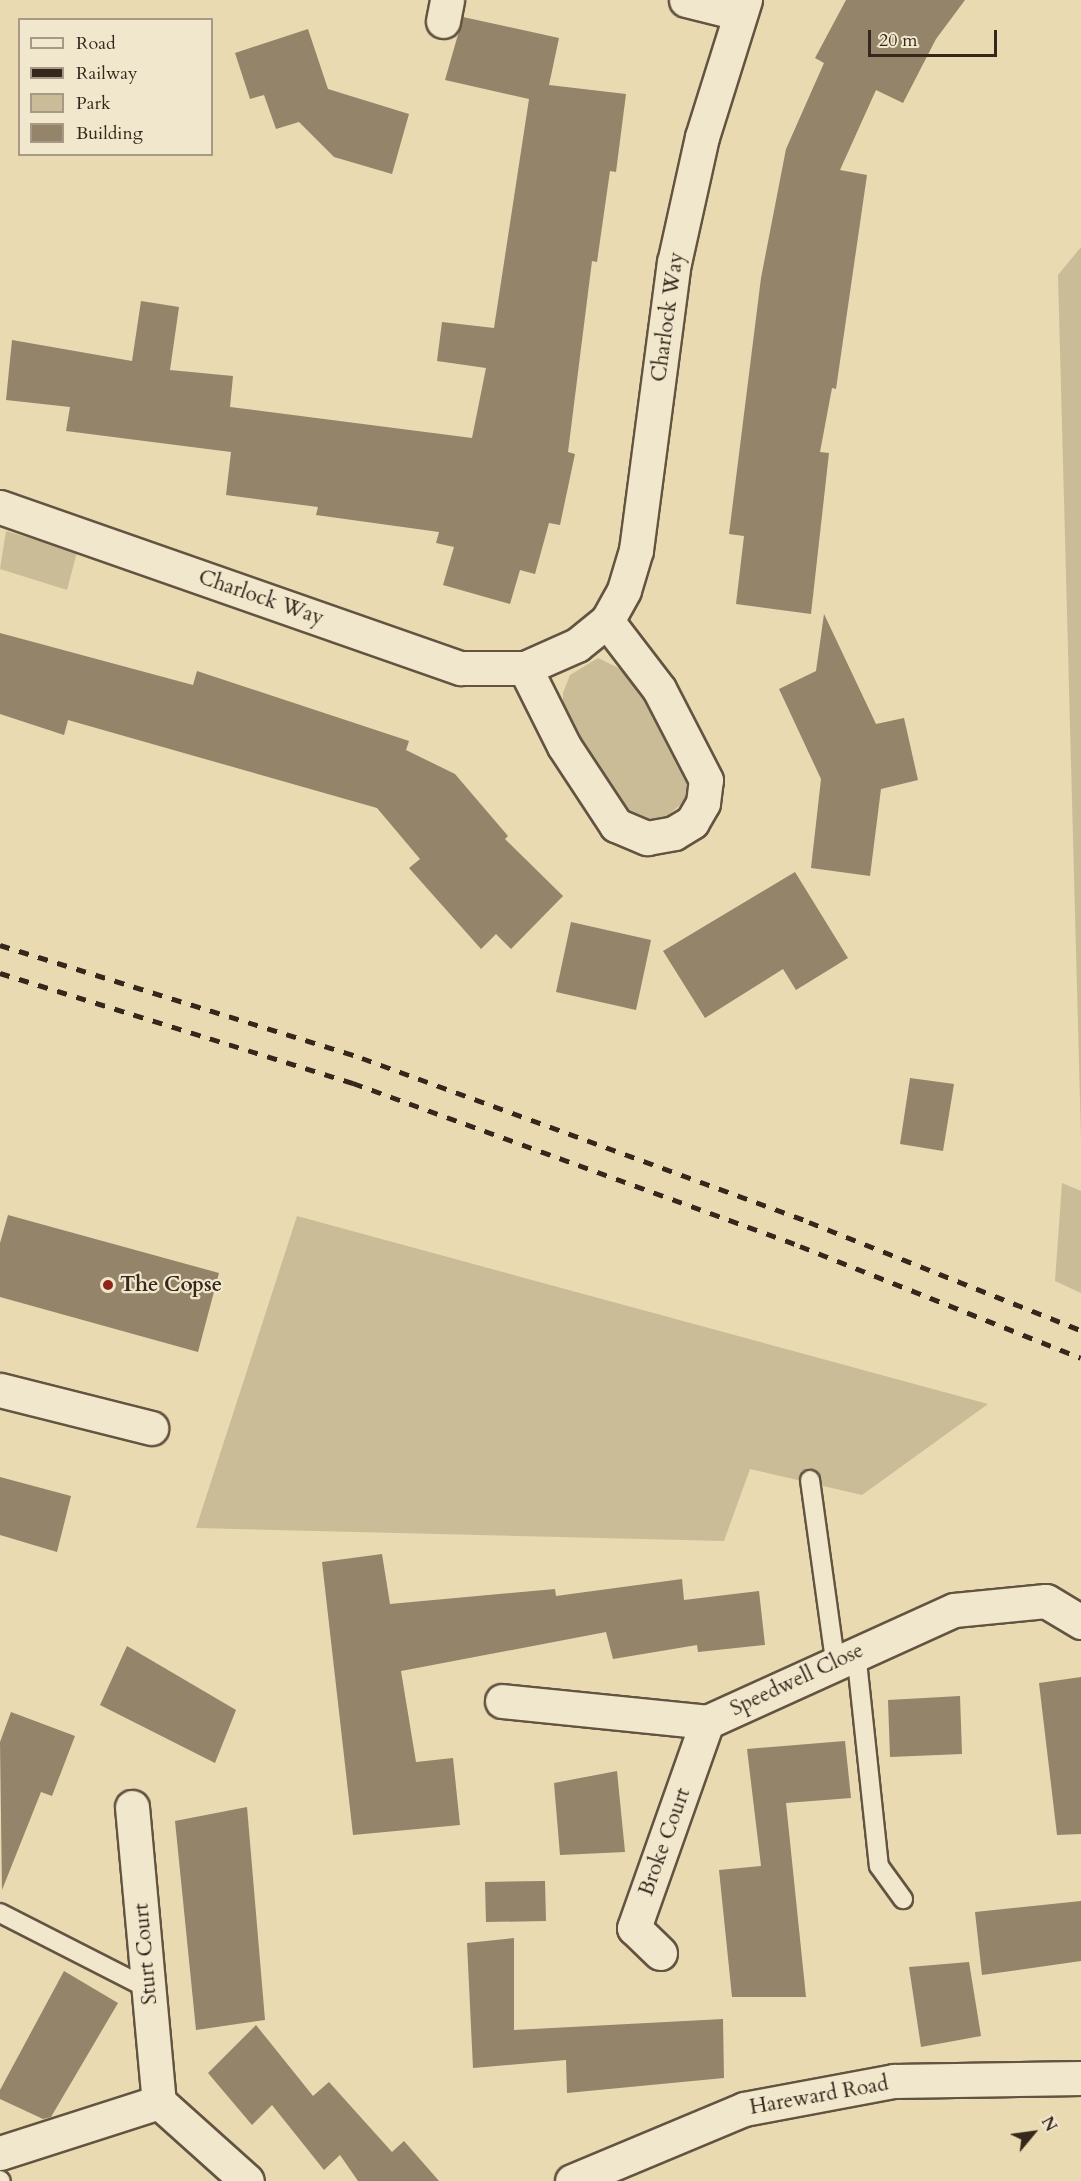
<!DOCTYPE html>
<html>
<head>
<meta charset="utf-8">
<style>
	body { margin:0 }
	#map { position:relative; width:1081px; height:2181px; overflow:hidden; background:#e9dab1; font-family:Cardo,serif }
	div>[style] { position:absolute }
	.green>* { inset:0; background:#cbbc98 }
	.building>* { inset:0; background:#93846a }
	.roads { filter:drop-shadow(2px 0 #635442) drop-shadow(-2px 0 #635442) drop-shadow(0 2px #635442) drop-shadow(0 -2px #635442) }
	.service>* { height:18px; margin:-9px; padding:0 9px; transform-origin:9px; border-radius:9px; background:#f1e7cc }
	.minor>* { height:33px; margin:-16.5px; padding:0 16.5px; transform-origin:16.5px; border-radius:16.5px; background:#f1e7cc }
	.tertiary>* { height:33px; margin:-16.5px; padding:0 16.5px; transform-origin:16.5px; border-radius:16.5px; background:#f1e7cc }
	.rail>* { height:4.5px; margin-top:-2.25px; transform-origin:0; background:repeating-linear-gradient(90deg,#36271d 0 10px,transparent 0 20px) }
	.dots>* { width:16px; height:16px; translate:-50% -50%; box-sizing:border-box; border:3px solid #f1e7cc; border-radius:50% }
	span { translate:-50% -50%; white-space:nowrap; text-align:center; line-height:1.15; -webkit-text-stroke:4.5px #f1e7cc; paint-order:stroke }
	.street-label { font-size:21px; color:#36271d }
	.poi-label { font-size:21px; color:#36271d; font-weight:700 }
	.left { translate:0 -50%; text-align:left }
	.legend { position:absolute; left:18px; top:18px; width:195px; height:138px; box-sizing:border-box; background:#f1e7cc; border:2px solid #a69a86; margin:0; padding:8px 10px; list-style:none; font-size:18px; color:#36271d }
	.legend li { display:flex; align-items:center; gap:12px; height:30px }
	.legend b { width:30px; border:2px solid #a69a86 }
	.north { position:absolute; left:1003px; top:2103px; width:60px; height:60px; -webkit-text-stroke:4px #f1e7cc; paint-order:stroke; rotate:61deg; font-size:16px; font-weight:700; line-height:24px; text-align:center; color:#36271d }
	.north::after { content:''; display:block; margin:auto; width:21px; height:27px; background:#36271d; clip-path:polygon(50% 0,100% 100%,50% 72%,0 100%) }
	.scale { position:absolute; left:868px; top:30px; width:129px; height:27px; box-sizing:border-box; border:3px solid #36271d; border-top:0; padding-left:8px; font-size:18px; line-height:21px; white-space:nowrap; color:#36271d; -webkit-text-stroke:4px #f1e7cc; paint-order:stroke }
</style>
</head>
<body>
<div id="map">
	<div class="green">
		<i style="clip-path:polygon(1081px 247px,1081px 1138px,1058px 275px)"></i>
		<i style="clip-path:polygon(6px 531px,77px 552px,67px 590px,0 569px)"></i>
		<i style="clip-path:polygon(598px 658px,631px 674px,687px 767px,687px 799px,658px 824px,631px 821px,563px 715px,563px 693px,570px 675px)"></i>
		<i style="clip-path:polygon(1062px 1183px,1081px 1191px,1081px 1293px,1055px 1281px)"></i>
		<i style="clip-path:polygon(297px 1216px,988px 1404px,862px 1495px,750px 1469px,724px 1541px,196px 1528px)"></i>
	</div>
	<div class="building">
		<i style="clip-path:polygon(846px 0,965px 0,936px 39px,903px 103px,876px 90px,840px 170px,867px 175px,836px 389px,832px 388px,820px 452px,829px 453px,811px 614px,736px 604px,744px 536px,729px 534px,761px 278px,786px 149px,824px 63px,815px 58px)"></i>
		<i style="clip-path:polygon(463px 17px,559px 38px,549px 85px,626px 94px,616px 172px,610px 171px,597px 262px,592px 261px,568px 452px,575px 454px,560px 525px,549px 523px,535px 574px,520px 570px,510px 604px,443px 585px,454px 547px,436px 543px,439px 532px,316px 515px,318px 507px,226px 495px,231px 452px,66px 431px,70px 407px,6px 400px,12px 340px,132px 361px,141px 301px,179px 307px,170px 370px,233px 376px,230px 407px,472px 438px,486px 368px,437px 361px,442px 322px,494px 328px,529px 99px,445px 80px)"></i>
		<i style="clip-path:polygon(308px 29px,328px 89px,409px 114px,392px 174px,334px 157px,299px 122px,276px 129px,264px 95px,250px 99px,235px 53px)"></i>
		<i style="clip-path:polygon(824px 614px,876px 724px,904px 718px,918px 780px,881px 789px,870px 876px,811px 868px,821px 779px,779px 689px,816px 671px)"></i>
		<i style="clip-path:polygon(0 633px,193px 685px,197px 671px,409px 741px,406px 750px,455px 774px,508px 836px,505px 839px,563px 896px,511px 949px,496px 934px,481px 949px,409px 868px,420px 859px,377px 808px,68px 720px,64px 735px,0 714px)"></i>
		<i style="clip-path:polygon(795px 872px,848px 958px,796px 990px,783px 969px,705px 1018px,663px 951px)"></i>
		<i style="clip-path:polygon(571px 922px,651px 940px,636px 1010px,556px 992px)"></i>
		<i style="clip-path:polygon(910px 1078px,954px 1084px,943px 1151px,900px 1144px)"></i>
		<i style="clip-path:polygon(8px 1215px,219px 1273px,198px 1352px,0 1297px,0 1243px)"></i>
		<i style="clip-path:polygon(0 1477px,71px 1496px,57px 1552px,0 1535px)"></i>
		<i style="clip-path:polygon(382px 1554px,390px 1604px,555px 1589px,556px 1596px,682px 1579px,684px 1600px,759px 1591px,765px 1645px,698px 1652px,697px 1645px,613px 1659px,606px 1632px,401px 1671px,416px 1762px,453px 1758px,460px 1825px,353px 1835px,322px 1562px)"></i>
		<i style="clip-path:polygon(127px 1646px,236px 1710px,215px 1763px,100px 1705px)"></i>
		<i style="clip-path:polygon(1081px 1677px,1081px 1834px,1057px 1835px,1039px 1683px)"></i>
		<i style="clip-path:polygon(960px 1696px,962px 1754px,890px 1757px,888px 1700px)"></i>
		<i style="clip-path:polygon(11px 1712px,75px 1736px,52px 1796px,41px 1792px,2px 1890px,0 1742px)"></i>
		<i style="clip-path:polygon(845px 1741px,851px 1798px,786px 1803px,806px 1997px,732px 1997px,719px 1870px,761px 1866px,747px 1749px)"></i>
		<i style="clip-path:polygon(617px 1771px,625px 1852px,560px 1855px,554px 1783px)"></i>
		<i style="clip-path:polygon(247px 1807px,265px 2020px,196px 2030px,175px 1821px)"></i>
		<i style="clip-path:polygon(545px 1881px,546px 1921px,486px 1922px,485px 1882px)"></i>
		<i style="clip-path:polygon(1081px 1901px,1081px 1961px,982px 1975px,975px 1912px)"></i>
		<i style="clip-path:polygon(514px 1938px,514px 2030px,723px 2019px,724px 2078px,567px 2093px,566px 2060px,473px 2068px,467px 1943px)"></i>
		<i style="clip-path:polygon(969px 1962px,981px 2036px,921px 2047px,909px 1967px)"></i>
		<i style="clip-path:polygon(64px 1971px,118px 2003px,51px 2117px,43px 2119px,0 2099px,0 2090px)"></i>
		<i style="clip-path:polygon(256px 2025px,313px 2096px,329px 2082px,392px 2152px,404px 2141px,439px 2181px,358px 2181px,340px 2155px,324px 2170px,272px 2105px,252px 2125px,208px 2073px)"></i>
	</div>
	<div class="roads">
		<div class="service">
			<i style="left:810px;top:1480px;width:183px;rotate:82.1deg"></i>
			<i style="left:856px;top:1652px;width:215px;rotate:83.9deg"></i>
			<i style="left:879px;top:1866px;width:41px;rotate:54deg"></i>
			<i style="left:0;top:1913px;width:167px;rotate:27deg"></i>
			<i style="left:0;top:2180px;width:1px;rotate:45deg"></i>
		</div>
		<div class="minor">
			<i style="left:686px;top:0;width:54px;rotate:14deg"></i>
			<i style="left:443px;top:21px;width:21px;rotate:-79deg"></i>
			<i style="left:0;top:507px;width:488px;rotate:19.3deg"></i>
			<i style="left:461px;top:668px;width:64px"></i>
			<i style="left:525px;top:668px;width:57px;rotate:-23.9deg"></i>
			<i style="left:577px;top:645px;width:38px;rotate:-39deg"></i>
			<i style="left:607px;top:621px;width:35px;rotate:-61deg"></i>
			<i style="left:624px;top:590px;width:42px;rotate:-73.3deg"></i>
			<i style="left:636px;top:550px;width:290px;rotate:-82.5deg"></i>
			<i style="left:674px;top:263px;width:129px;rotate:-77.5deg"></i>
			<i style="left:702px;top:137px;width:144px;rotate:-72.6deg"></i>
			<i style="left:525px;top:668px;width:87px;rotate:63.4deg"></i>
			<i style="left:564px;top:746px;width:95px;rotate:56.6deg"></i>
			<i style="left:616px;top:825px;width:34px;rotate:23deg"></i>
			<i style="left:647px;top:838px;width:27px;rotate:-10deg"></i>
			<i style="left:674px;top:833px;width:21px;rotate:-31deg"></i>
			<i style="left:692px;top:822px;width:22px;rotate:-60deg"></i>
			<i style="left:703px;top:803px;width:23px;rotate:-83deg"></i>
			<i style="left:706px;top:780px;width:102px;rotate:-117.3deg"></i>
			<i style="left:659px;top:689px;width:86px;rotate:-127.4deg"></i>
			<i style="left:0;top:1390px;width:156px;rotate:14.1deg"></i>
			<i style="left:502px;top:1701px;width:206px;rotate:5.8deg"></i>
			<i style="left:707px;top:1722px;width:271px;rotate:-24.4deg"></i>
			<i style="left:954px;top:1610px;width:92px;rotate:-5.6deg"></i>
			<i style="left:1046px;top:1601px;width:41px;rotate:31deg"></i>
			<i style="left:132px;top:1807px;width:296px;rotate:84.8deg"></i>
			<i style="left:660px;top:1953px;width:36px;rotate:-136deg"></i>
			<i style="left:634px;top:1928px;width:219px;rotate:-70.5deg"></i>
			<i style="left:159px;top:2102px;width:118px;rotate:41.9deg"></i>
			<i style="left:0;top:2153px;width:167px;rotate:-17.8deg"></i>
		</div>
		<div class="tertiary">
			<i style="left:572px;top:2181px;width:186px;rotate:-22.7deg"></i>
			<i style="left:744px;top:2109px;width:153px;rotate:-10.6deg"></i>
			<i style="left:894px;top:2081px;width:187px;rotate:-0.9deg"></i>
		</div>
	</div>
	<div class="rail">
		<i style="left:0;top:945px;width:379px;rotate:17.3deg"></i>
		<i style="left:362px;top:1058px;width:476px;rotate:20.1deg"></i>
		<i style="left:809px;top:1222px;width:293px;rotate:21.7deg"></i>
		<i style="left:0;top:973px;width:370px;rotate:17.3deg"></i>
		<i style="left:353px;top:1083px;width:476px;rotate:20deg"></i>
		<i style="left:800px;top:1246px;width:302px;rotate:21.7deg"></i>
	</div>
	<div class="dots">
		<i style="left:108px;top:1285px;background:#8f2418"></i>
	</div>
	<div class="street-label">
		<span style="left:668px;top:317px;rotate:-82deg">Charlock Way</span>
		<span style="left:261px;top:598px;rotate:19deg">Charlock Way</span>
		<span style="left:797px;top:1680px;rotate:-25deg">Speedwell Close</span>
		<span style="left:665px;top:1842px;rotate:-70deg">Broke Court</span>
		<span style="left:146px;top:1954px;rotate:-95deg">Sturt Court</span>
		<span style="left:819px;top:2096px;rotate:-10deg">Hareward Road</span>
	</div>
	<div class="poi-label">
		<span class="left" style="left:120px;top:1285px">The Copse</span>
	</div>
	<ul class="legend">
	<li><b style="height:8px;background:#f1e7cc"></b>Road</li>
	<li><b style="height:8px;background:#36271d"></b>Railway</li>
	<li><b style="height:16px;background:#cbbc98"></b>Park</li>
	<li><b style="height:16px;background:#93846a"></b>Building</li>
	</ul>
	<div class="north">N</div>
	<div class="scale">20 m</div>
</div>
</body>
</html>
